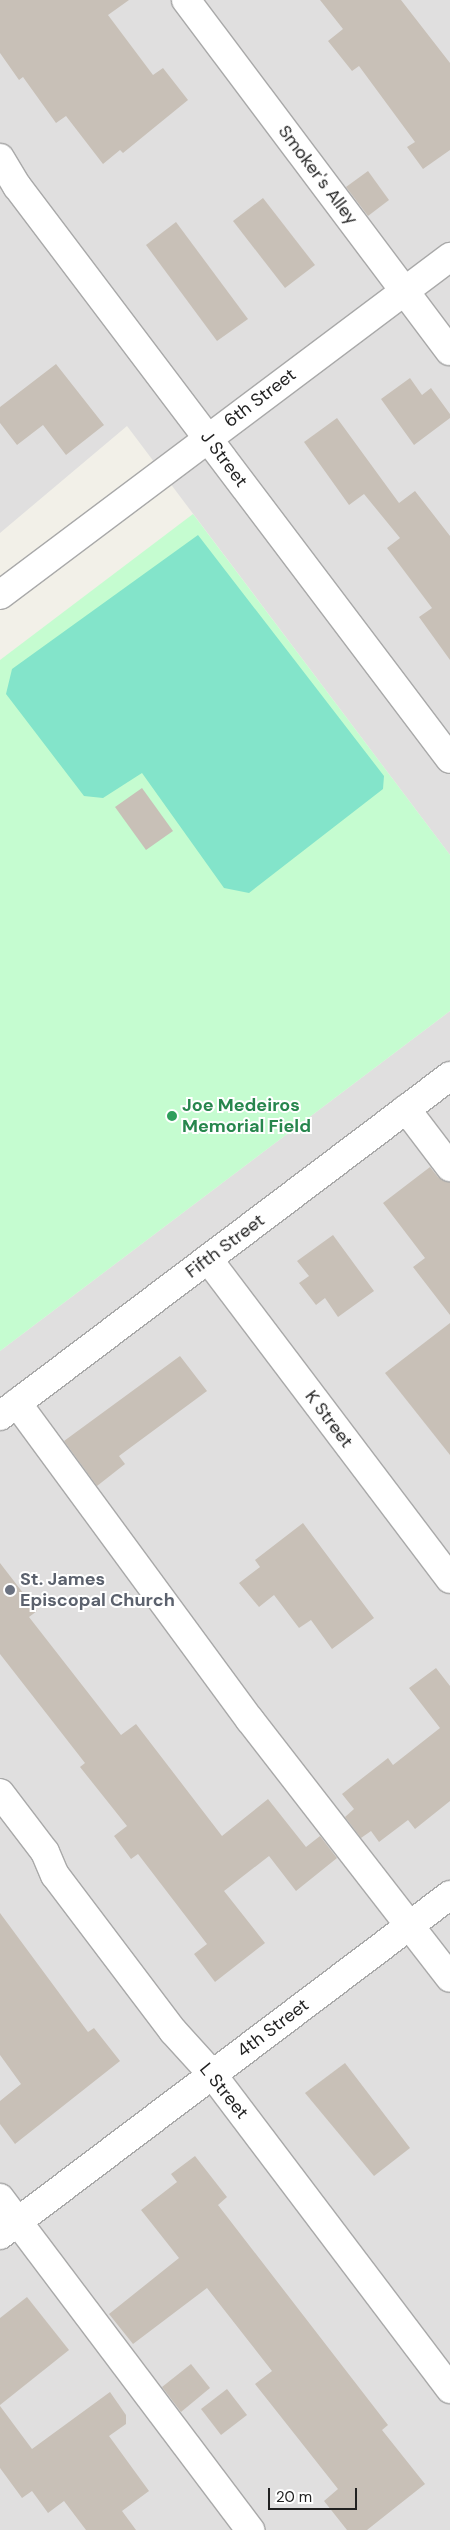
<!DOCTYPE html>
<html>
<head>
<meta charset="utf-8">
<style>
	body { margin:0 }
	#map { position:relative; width:450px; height:2530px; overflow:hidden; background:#f2f0e8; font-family:"DM Sans",sans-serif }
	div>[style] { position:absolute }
	.residential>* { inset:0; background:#e0dfdf }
	.park>* { inset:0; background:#c5fcd0 }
	.pitch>* { inset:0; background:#83e4ca }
	.building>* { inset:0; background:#c8c0b7 }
	.roads { filter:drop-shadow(1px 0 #a9a9a9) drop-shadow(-1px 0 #a9a9a9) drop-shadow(0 1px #a9a9a9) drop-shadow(0 -1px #a9a9a9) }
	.minor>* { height:28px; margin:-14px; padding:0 14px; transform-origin:14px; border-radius:14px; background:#fff }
	.dots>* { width:14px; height:14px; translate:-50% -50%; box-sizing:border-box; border:2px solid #fff; border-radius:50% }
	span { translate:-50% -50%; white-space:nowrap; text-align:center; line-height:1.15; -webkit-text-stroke:4px #fff; paint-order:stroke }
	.street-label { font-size:18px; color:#222 }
	.leisure-label { font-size:18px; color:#27864d; font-weight:700 }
	.left { translate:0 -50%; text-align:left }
	.worship-label { font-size:18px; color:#5b616d; font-weight:700 }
	.scale { position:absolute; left:268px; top:2488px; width:89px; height:22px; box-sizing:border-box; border:2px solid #222; border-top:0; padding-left:6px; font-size:15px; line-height:18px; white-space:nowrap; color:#222; -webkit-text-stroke:4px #fff; paint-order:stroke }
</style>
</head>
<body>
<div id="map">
	<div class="residential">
		<i style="clip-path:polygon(0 0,450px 0,450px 855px,127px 426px,0 533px)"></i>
		<i style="clip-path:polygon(450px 1011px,450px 2530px,0 2530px,0 1351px)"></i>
	</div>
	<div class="park">
		<i style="clip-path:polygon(193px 514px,450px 855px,450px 1011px,0 1351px,0 660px)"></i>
	</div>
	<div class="pitch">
		<i style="clip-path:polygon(198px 535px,384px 776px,383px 789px,249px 893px,224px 888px,142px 773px,103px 798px,84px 796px,6px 694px,12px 669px)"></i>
	</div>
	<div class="building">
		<i style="clip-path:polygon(0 0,129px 0,108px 15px,153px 75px,163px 68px,188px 100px,123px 153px,120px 150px,103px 164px,66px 116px,56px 123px,23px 77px,19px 80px,0 53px)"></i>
		<i style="clip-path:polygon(320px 0,401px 0,450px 63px,450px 150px,423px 169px,407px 147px,415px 142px,359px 66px,352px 71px,328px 41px,343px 29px)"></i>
		<i style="clip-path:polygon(368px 171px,389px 200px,368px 216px,346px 187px)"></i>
		<i style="clip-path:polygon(263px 198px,315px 265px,285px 288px,233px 221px)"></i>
		<i style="clip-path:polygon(176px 222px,248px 319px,217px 341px,146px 245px)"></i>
		<i style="clip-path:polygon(56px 364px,104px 425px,66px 455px,43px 425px,17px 445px,0 423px,0 407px)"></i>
		<i style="clip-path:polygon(410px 378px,422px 395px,431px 388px,450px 414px,450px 418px,414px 445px,381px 399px)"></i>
		<i style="clip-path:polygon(337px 418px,399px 503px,415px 491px,450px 536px,450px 660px,419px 617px,432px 608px,387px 548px,400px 538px,364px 494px,349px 505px,304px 442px)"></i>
		<i style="clip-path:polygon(142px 788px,173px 831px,146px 850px,115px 807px)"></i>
		<i style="clip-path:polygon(430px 1167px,438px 1177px,450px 1182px,450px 1315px,413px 1267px,425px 1258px,383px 1203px)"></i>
		<i style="clip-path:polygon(333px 1235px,374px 1291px,338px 1317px,325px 1298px,316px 1305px,299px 1283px,309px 1276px,297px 1261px)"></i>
		<i style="clip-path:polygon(450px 1323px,450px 1455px,385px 1373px)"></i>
		<i style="clip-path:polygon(180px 1356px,207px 1391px,119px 1456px,125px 1464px,97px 1486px,64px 1441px)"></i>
		<i style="clip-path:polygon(303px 1523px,374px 1618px,332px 1649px,311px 1620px,299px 1628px,274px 1595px,259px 1607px,239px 1583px,260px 1567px,255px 1560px)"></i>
		<i style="clip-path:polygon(0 1563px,37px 1611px,29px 1617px,121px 1735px,136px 1724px,222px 1836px,268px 1799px,306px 1847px,320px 1836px,337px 1858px,296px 1891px,269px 1856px,224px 1891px,265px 1943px,215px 1982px,194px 1954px,207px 1944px,138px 1854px,131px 1859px,114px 1836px,127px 1826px,80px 1767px,85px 1763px,0 1654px)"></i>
		<i style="clip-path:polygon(436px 1668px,450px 1686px,450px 1801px,415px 1829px,408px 1820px,379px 1842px,371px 1831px,361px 1838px,345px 1817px,354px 1809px,342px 1794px,388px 1758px,393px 1765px,440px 1728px,409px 1688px)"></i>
		<i style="clip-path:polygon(0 1913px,88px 2032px,94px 2028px,120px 2061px,15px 2144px,0 2124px,0 2101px,21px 2084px,0 2055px)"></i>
		<i style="clip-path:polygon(345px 2063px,410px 2148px,374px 2176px,305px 2093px)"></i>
		<i style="clip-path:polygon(195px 2156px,227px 2197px,218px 2205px,388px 2425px,382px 2430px,425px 2484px,367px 2530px,347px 2530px,324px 2501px,338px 2489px,255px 2384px,272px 2371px,207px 2288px,133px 2344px,109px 2314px,179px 2258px,141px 2210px,177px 2182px,171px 2174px)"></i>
		<i style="clip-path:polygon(27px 2297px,69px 2350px,0 2405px,0 2318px)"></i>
		<i style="clip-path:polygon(191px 2364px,210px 2388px,181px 2412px,162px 2387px)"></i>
		<i style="clip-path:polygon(227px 2389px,247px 2415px,221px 2435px,201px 2409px)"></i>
		<i style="clip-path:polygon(110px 2392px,126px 2415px,126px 2424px,109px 2436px,149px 2491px,122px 2511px,136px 2530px,86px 2530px,64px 2501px,48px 2513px,32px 2491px,22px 2498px,0 2468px,0 2406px,32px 2449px)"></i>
	</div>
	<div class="roads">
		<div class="minor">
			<i style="left:186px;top:0;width:439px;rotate:53.1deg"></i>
			<i style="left:0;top:158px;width:33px;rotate:59deg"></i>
			<i style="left:17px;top:186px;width:718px;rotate:52.92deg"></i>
			<i style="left:0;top:595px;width:563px;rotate:-36.91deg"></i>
			<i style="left:406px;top:1109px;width:73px;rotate:52.8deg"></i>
			<i style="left:208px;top:1259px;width:401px;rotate:52.9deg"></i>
			<i style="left:17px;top:1403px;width:393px;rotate:53.7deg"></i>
			<i style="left:250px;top:1720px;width:326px;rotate:52.2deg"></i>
			<i style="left:0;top:1416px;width:564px;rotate:-37.07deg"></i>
			<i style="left:0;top:1793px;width:74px;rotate:52.7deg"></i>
			<i style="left:45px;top:1852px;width:25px;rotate:67deg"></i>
			<i style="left:55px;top:1875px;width:196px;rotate:52.9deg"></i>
			<i style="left:173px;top:2031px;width:58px;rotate:47.8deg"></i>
			<i style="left:212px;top:2074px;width:395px;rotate:52.9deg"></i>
			<i style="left:0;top:2198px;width:416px;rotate:53deg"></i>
			<i style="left:0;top:2235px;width:564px;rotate:-37.07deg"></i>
		</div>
	</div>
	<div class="dots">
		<i style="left:172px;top:1116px;background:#2e9e5b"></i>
		<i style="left:10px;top:1590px;background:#6b7280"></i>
	</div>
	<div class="street-label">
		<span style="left:318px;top:175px;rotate:53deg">Smoker's Alley</span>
		<span style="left:260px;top:398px;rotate:-37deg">6th Street</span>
		<span style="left:224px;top:459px;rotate:53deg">J Street</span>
		<span style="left:225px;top:1246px;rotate:-37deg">Fifth Street</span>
		<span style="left:329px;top:1419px;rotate:53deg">K Street</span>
		<span style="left:273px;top:2028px;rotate:-37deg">4th Street</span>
		<span style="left:224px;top:2091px;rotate:51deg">L Street</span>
	</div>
	<div class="leisure-label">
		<span class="left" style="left:182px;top:1116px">Joe Medeiros<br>Memorial Field</span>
	</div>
	<div class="worship-label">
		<span class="left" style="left:20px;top:1590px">St. James<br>Episcopal Church</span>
	</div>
	<div class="scale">20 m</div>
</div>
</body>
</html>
